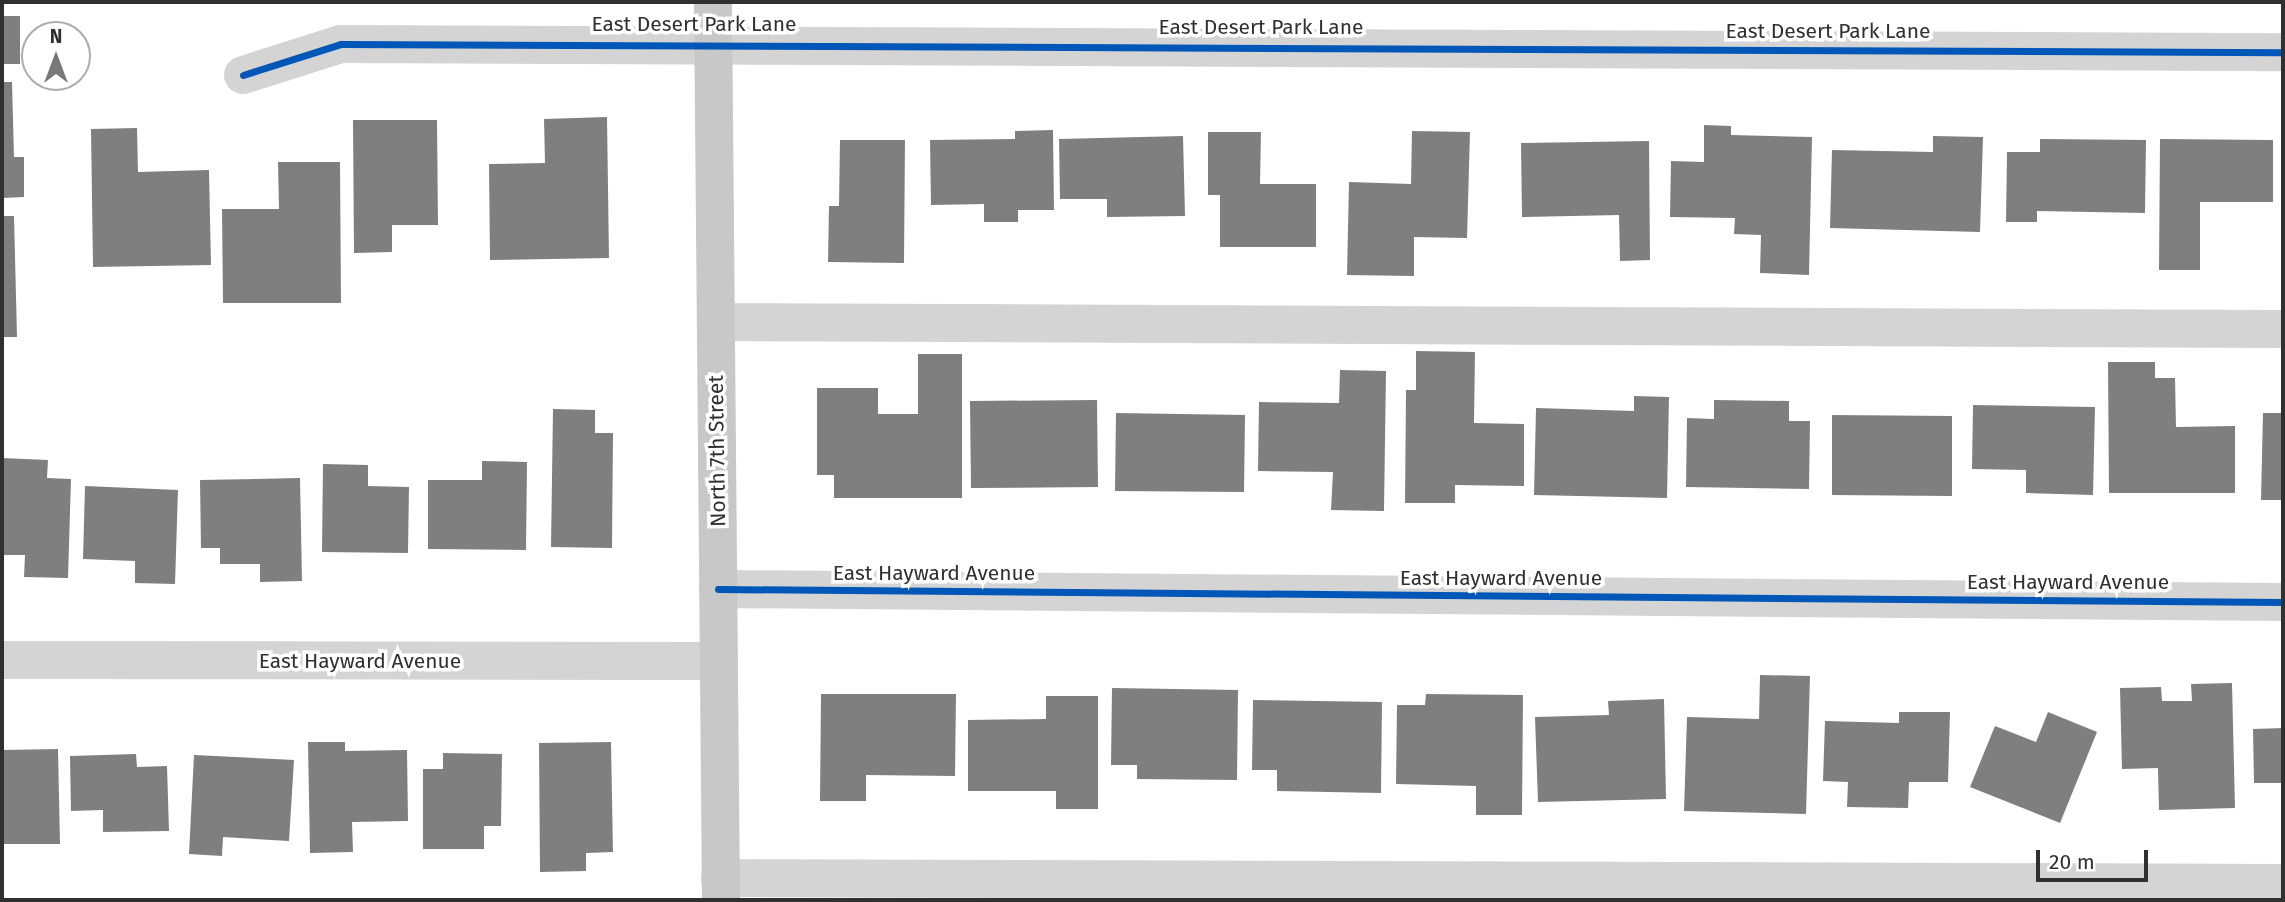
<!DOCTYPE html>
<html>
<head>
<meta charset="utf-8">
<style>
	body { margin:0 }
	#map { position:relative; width:2285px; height:902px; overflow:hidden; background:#fff; font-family:"Fira Sans",sans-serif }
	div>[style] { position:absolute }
	.building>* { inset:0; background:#7f7f7f }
	.minor>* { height:38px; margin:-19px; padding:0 19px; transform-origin:19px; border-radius:19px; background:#d4d4d4 }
	.major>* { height:38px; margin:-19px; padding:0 19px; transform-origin:19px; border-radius:19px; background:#c8c8c8 }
	.cycleway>* { height:7px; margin:-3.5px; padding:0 3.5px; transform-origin:3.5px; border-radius:3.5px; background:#0057b8 }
	span { translate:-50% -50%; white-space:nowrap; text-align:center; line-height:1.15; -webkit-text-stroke:7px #fff; paint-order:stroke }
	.street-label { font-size:21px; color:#303030 }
	.frame { position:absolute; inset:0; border:4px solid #303030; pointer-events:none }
	.north { position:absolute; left:21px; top:21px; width:70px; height:70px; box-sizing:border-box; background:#fff; border:2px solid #acacac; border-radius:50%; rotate:0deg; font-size:19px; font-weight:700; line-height:28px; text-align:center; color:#303030 }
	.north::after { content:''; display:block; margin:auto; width:24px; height:32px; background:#787878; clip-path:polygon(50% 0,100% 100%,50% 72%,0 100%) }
	.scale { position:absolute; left:2036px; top:850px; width:112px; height:32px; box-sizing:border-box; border:4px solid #303030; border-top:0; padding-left:9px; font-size:21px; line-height:24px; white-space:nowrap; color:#303030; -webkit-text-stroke:5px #fff; paint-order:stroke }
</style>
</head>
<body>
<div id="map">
	<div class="building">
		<i style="clip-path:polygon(90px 2px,136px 2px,136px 4px,90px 4px)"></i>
		<i style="clip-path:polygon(2px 16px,20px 16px,20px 64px,2px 64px)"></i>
		<i style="clip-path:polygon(2px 82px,12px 82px,14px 157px,24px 157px,24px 197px,2px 198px)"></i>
		<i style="clip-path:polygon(607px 117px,609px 258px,490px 260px,489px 164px,545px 163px,544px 119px)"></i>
		<i style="clip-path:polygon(353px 120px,437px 120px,438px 225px,392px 225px,392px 252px,354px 253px)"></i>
		<i style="clip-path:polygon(1704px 125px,1731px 126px,1731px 135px,1812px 137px,1809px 275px,1760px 273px,1761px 235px,1734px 234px,1735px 218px,1670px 217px,1671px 161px,1704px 162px)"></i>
		<i style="clip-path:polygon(137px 128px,138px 172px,209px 170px,211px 265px,93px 267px,91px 129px)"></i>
		<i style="clip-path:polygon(1053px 130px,1054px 210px,1018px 210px,1018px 222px,984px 222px,984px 204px,931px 205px,930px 140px,1015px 139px,1015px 131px)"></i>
		<i style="clip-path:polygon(1412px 131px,1470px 132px,1467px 238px,1414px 237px,1414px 276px,1347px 275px,1349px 182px,1411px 184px)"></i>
		<i style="clip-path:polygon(1208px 132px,1261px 132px,1260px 184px,1316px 184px,1316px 247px,1220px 247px,1220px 195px,1208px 195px)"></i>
		<i style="clip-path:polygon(1183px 136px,1185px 216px,1107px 217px,1107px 199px,1060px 199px,1059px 139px)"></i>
		<i style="clip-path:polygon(1933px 136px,1983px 137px,1980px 232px,1830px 228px,1832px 150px,1933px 152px)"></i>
		<i style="clip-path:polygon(2040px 139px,2146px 140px,2145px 213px,2037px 211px,2037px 222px,2006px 222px,2007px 152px,2040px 152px)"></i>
		<i style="clip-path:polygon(2160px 139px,2273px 140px,2273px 202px,2200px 202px,2200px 270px,2159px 270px)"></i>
		<i style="clip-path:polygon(840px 140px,905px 140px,904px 263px,828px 262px,829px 206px,839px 206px)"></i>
		<i style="clip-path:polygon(1649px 141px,1650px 260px,1620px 261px,1619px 215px,1522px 217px,1521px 143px)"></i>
		<i style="clip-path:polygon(278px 162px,340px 162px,341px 303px,223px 303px,222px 209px,279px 209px)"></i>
		<i style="clip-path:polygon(2px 216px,14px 216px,17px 337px,2px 337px)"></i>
		<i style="clip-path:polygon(1416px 351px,1475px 352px,1474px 423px,1524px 424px,1524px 486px,1455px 485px,1455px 503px,1405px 503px,1406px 390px,1416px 390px)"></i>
		<i style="clip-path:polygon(918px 354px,962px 354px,962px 498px,834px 498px,834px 475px,817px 475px,817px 388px,878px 388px,878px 414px,918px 414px)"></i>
		<i style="clip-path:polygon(2108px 362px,2155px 362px,2155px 378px,2175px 378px,2176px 427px,2235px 426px,2235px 493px,2109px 493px)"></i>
		<i style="clip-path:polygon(1340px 370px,1386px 371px,1384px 511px,1331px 510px,1333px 472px,1258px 471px,1259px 402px,1339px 403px)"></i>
		<i style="clip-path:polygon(1634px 396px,1669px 397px,1667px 498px,1534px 495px,1536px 408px,1634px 411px)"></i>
		<i style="clip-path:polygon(1097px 400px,1098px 487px,971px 488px,970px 401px)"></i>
		<i style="clip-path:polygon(1714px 400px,1789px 401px,1789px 421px,1810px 421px,1809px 489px,1686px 487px,1687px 418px,1714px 419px)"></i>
		<i style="clip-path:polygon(1973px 405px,2095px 407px,2093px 495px,2026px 493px,2026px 470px,1972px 469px)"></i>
		<i style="clip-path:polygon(553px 409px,595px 410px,595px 433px,613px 433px,612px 548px,551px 547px)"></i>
		<i style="clip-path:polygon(1116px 413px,1245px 415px,1244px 492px,1115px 491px)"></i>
		<i style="clip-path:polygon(2263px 413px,2283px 413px,2283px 500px,2261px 500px)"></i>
		<i style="clip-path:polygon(1832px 415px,1952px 416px,1952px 496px,1832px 495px)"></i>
		<i style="clip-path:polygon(2px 458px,48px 460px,47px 478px,71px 479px,68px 578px,24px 577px,25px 555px,2px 555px)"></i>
		<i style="clip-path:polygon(482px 461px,527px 462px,526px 550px,428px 549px,428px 480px,482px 480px)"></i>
		<i style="clip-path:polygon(323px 464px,368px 465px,368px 486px,409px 487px,408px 553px,322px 552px)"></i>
		<i style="clip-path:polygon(300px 478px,302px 581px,260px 582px,260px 564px,220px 564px,220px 548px,201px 548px,200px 480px)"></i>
		<i style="clip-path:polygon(85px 486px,178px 490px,175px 584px,135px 583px,135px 561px,83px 559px)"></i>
		<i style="clip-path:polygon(1760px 675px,1810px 676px,1806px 814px,1684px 811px,1687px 717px,1759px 719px)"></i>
		<i style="clip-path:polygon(2232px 683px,2235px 808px,2159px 810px,2158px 768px,2122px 769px,2120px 688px,2161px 687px,2162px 701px,2192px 701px,2191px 684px)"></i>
		<i style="clip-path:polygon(1112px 688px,1238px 690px,1237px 780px,1137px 779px,1137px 765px,1111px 765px)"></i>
		<i style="clip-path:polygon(821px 694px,956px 694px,955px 776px,866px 775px,866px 801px,820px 801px)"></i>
		<i style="clip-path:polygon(1426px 694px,1523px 695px,1522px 815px,1476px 815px,1476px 786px,1396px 784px,1397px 705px,1425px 705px)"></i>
		<i style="clip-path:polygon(1046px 696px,1098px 696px,1098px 809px,1056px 809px,1056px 791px,968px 791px,968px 720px,1046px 719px)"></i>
		<i style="clip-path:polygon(1664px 699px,1666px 799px,1538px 802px,1535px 717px,1609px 715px,1608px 701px)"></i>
		<i style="clip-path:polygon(1253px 700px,1382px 702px,1381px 793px,1277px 791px,1277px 770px,1252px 770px)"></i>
		<i style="clip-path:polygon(1899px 712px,1950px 712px,1948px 782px,1909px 782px,1908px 808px,1847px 807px,1848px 782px,1823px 781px,1825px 721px,1899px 723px)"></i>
		<i style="clip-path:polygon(2048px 712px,2097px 732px,2060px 823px,1970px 787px,1995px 726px,2036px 742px)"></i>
		<i style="clip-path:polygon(2283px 728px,2283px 783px,2254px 783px,2253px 729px)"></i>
		<i style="clip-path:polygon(308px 742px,345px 742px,345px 751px,407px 750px,408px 821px,352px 822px,353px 852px,310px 853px)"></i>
		<i style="clip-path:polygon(611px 742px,613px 852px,586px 853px,586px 871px,540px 872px,539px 743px)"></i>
		<i style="clip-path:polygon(58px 749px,60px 844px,2px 844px,2px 750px)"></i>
		<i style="clip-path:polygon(443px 753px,502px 754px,501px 826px,484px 826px,484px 849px,423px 849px,423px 769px,443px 769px)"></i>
		<i style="clip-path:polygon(136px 754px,137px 767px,167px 766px,169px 831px,103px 832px,103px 810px,71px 811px,70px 756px)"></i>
		<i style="clip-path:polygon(194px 755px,294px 760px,289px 841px,223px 837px,222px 856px,189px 854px)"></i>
	</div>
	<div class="minor">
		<i style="left:243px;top:75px;width:103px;rotate:-17.6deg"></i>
		<i style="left:341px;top:44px;width:1942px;rotate:0.24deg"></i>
		<i style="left:716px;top:322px;width:1567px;rotate:0.26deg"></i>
		<i style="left:718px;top:589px;width:1565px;rotate:0.48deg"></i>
		<i style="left:2px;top:660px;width:717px;rotate:0.08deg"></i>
		<i style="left:720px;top:878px;width:1563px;rotate:0.18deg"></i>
	</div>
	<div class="major">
		<i style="left:713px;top:2px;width:898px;rotate:89.49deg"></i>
	</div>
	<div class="cycleway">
		<i style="left:243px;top:75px;width:103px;rotate:-17.6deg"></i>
		<i style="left:341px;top:44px;width:1942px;rotate:0.24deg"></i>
		<i style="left:718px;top:589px;width:1565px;rotate:0.48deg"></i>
	</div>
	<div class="street-label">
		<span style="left:694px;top:24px">East Desert Park Lane</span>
		<span style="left:1261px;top:27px">East Desert Park Lane</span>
		<span style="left:1828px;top:31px">East Desert Park Lane</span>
		<span style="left:717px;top:451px;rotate:-91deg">North 7th Street</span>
		<span style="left:934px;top:573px">East Hayward Avenue</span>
		<span style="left:1501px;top:578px">East Hayward Avenue</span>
		<span style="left:2068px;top:582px">East Hayward Avenue</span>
		<span style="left:360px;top:661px">East Hayward Avenue</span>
	</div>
	<div class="frame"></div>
	<div class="north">N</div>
	<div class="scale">20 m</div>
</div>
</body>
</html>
